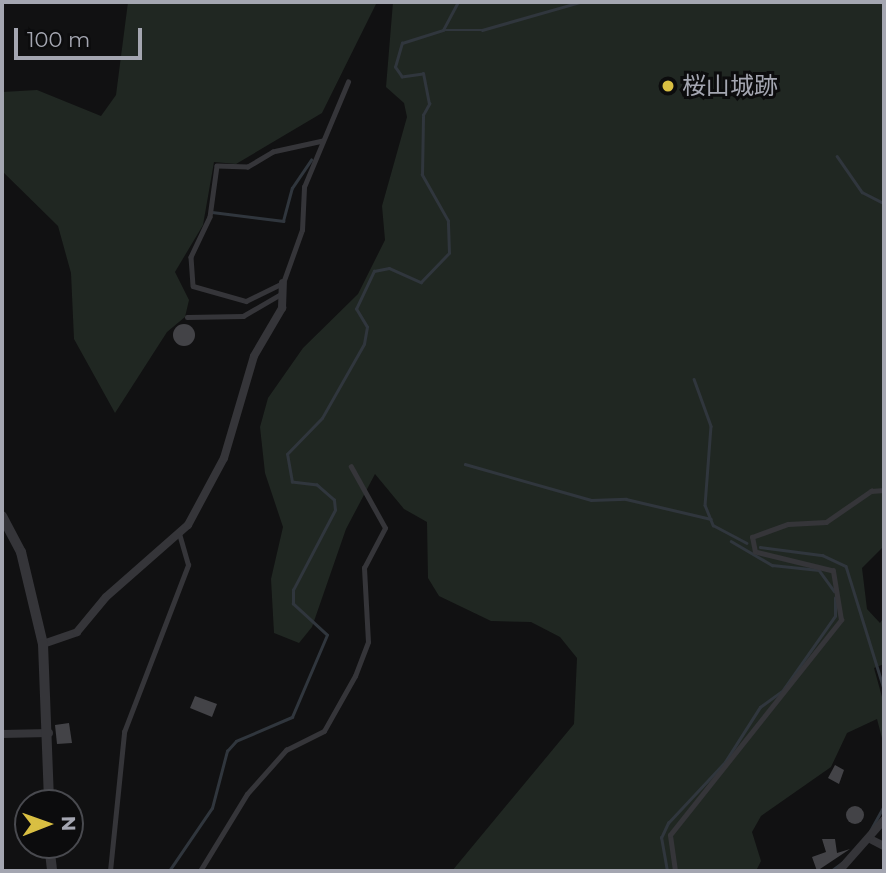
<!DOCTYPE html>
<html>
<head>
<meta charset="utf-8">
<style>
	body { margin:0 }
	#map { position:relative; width:886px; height:873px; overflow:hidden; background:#111112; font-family:Montserrat,"Noto Sans JP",sans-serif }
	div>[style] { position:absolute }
	.green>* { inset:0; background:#202722 }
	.stream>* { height:2.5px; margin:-1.25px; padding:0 1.25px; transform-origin:1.25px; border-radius:1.25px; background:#30363d }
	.building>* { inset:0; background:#434347 }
	.round { border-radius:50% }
	.service>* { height:4.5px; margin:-2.25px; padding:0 2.25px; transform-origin:2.25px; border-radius:2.25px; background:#353539 }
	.minor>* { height:8px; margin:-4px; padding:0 4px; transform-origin:4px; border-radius:4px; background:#353539 }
	.tertiary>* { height:10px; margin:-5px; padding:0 5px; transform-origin:5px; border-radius:5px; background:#353539 }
	.dots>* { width:19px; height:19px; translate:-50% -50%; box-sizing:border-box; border:4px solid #0c0c0d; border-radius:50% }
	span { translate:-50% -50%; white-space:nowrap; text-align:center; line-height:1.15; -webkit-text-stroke:6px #0c0c0d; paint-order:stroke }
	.poi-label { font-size:24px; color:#a4a6b1 }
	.left { translate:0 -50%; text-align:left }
	.frame { position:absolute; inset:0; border:4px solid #a4a6b1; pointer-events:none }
	.north { position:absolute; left:14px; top:789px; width:70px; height:70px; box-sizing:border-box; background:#0c0c0d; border:2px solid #494a4f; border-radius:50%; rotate:89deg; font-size:19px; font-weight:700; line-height:28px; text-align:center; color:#a4a6b1 }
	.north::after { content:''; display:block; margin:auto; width:24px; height:32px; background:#d9bf42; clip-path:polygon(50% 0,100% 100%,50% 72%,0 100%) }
	.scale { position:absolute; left:14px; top:28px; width:128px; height:32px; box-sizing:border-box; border:4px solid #a4a6b1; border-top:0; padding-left:9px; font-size:21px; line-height:24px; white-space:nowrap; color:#a4a6b1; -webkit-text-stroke:5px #0c0c0d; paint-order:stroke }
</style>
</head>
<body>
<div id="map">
	<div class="green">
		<i style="clip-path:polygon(128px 2px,377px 2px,322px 113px,236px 164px,214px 162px,203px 225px,175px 272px,189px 300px,185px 317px,167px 332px,115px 413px,74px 339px,71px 273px,58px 226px,2px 171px,2px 92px,37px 90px,101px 116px,116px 95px)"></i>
		<i style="clip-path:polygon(393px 2px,884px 2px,884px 546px,862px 568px,867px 609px,880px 623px,884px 617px,884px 664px,874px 668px,884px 704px,884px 746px,877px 719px,847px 733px,831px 767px,761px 816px,752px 832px,761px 861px,756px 871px,452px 871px,574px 724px,577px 658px,560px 637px,531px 622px,491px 621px,439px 596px,428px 578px,427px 522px,404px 509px,375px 474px,346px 529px,312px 627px,299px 643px,274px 633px,271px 579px,283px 527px,265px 473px,260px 427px,268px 398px,303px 348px,358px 294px,385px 240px,382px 206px,407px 117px,404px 103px,386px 87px)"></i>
	</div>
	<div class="stream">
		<i style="left:444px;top:30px;width:38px"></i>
		<i style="left:482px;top:30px;width:102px;rotate:-15.9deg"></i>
		<i style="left:837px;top:156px;width:44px;rotate:55.2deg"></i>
		<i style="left:862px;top:192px;width:25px;rotate:27deg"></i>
		<i style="left:212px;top:212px;width:72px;rotate:7.2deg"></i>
		<i style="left:283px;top:221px;width:34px;rotate:-75deg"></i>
		<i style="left:292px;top:188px;width:34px;rotate:-56deg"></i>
		<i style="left:694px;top:379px;width:50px;rotate:70.1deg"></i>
		<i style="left:711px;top:426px;width:79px;rotate:94.3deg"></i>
		<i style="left:705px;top:505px;width:22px;rotate:68deg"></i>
		<i style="left:713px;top:525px;width:38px;rotate:28deg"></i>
		<i style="left:465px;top:464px;width:131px;rotate:15.9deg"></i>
		<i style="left:591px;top:500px;width:35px;rotate:-2deg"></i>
		<i style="left:626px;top:499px;width:87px;rotate:13.2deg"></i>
		<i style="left:731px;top:541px;width:48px;rotate:30.3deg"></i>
		<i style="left:772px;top:565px;width:47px;rotate:6.1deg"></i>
		<i style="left:819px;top:570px;width:26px;rotate:54deg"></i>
		<i style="left:760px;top:547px;width:63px;rotate:7.4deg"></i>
		<i style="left:822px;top:555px;width:26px;rotate:25deg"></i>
		<i style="left:846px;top:566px;width:129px;rotate:72.8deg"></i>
		<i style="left:870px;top:831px;width:29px;rotate:-61deg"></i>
		<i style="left:169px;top:871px;width:76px;rotate:-55.7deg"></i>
		<i style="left:212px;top:808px;width:59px;rotate:-75.3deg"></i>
		<i style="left:227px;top:751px;width:13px;rotate:-48deg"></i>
		<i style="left:236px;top:741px;width:61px;rotate:-23.2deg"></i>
		<i style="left:292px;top:717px;width:89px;rotate:-66.9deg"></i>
		<i style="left:327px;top:635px;width:46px;rotate:-137.6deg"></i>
		<i style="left:293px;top:604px;width:14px;rotate:-90deg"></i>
		<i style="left:293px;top:590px;width:90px;rotate:-62.3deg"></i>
		<i style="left:335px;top:510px;width:10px;rotate:-96deg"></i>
		<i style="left:334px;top:500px;width:23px;rotate:-139deg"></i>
		<i style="left:317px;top:485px;width:25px;rotate:-173deg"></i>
		<i style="left:292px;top:482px;width:28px;rotate:-100deg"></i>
		<i style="left:287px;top:454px;width:50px;rotate:-45.8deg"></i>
		<i style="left:322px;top:418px;width:85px;rotate:-60.4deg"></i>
		<i style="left:364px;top:344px;width:17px;rotate:-80deg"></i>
		<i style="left:367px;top:327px;width:21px;rotate:-121deg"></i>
		<i style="left:356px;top:309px;width:42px;rotate:-64.7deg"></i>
		<i style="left:374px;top:271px;width:15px;rotate:-11deg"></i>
		<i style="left:389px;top:268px;width:35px;rotate:24deg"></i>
		<i style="left:421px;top:282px;width:40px;rotate:-46deg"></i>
		<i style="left:449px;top:253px;width:32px;rotate:-92deg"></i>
		<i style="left:448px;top:221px;width:53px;rotate:-119.5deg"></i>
		<i style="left:422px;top:175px;width:60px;rotate:-89deg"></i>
		<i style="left:423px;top:115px;width:13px;rotate:-61deg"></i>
		<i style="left:429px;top:104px;width:31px;rotate:-101deg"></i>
		<i style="left:423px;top:74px;width:21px;rotate:172deg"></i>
		<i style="left:402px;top:77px;width:12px;rotate:-125deg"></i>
		<i style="left:395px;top:67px;width:25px;rotate:-74deg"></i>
		<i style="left:402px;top:43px;width:43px;rotate:-17.6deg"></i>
		<i style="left:443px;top:30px;width:32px;rotate:-62deg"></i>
		<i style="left:667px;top:871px;width:34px;rotate:-100deg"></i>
		<i style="left:661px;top:838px;width:17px;rotate:-65deg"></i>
		<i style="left:668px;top:823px;width:83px;rotate:-46.9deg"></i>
		<i style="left:725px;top:762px;width:65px;rotate:-57.5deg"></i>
		<i style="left:760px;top:707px;width:29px;rotate:-36deg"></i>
		<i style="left:783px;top:690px;width:90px;rotate:-54.9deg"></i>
		<i style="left:835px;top:616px;width:18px;rotate:-90deg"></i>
		<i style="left:831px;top:871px;width:15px;rotate:-37deg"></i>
	</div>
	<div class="building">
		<i class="round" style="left:173px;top:324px;width:22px;height:22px"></i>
		<i style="clip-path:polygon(195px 696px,217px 704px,212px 717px,190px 708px)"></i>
		<i style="clip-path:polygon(69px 723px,72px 743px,57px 744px,55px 725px)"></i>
		<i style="clip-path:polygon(835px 765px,844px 770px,839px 784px,828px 778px)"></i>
		<i class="round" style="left:846px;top:806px;width:18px;height:18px"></i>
		<i style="clip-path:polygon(822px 839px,835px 839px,837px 853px,850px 849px,817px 871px,812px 857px,826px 852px)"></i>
	</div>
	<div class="service">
		<i style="left:323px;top:141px;width:51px;rotate:167.6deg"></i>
		<i style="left:273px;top:152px;width:29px;rotate:149deg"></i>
		<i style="left:248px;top:167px;width:31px;rotate:-178deg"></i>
		<i style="left:217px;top:166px;width:51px;rotate:97.8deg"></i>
		<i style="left:210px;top:217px;width:44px;rotate:115.4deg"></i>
		<i style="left:191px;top:257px;width:29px;rotate:86deg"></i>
		<i style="left:193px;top:286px;width:55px;rotate:15.8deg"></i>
		<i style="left:246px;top:301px;width:41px;rotate:-25.9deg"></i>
		<i style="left:283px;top:283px;width:56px;rotate:-70.3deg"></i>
		<i style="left:302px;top:230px;width:43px;rotate:-87.3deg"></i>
		<i style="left:304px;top:187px;width:114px;rotate:-67.3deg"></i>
		<i style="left:187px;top:317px;width:56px;rotate:-1deg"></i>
		<i style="left:243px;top:316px;width:44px;rotate:-30.1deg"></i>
		<i style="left:110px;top:871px;width:140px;rotate:-84.2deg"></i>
		<i style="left:124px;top:732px;width:179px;rotate:-69deg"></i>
		<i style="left:188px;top:565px;width:32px;rotate:-106deg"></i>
		<i style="left:200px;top:871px;width:90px;rotate:-58.6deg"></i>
		<i style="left:247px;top:794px;width:59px;rotate:-48.4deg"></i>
		<i style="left:286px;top:750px;width:42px;rotate:-26.6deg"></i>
		<i style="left:324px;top:731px;width:63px;rotate:-60.6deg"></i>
		<i style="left:355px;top:676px;width:36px;rotate:-69deg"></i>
		<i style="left:368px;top:642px;width:74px;rotate:-93.1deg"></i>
		<i style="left:364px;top:568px;width:45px;rotate:-62.3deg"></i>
		<i style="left:385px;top:528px;width:70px;rotate:-119.1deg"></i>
		<i style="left:675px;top:871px;width:36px;rotate:-98deg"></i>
		<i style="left:670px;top:835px;width:275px;rotate:-51.5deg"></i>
		<i style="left:841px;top:620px;width:50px;rotate:-99.3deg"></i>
		<i style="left:833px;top:571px;width:80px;rotate:-166.3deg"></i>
		<i style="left:755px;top:552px;width:15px;rotate:-101deg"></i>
		<i style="left:752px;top:537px;width:38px;rotate:-20deg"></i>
		<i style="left:788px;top:524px;width:38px;rotate:-3deg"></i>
		<i style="left:826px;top:522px;width:55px;rotate:-34.6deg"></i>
		<i style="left:871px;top:491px;width:13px;rotate:-4deg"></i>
	</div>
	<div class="minor">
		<i style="left:43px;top:644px;width:36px;rotate:-19deg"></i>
		<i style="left:77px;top:632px;width:45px;rotate:-50.4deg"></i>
		<i style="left:106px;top:597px;width:109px;rotate:-41.3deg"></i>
		<i style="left:188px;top:525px;width:76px;rotate:-61.8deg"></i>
		<i style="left:224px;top:458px;width:106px;rotate:-73.6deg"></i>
		<i style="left:254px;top:356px;width:56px;rotate:-59.7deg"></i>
		<i style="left:282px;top:308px;width:25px;rotate:-88deg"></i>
		<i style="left:2px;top:734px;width:47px;rotate:-1.2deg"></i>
		<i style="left:872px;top:840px;width:13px;rotate:27deg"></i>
		<i style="left:839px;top:871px;width:68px;rotate:-48.6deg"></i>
	</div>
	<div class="tertiary">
		<i style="left:2px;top:516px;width:41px;rotate:62.2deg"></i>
		<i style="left:21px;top:552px;width:95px;rotate:76.6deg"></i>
		<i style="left:43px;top:644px;width:159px;rotate:87.8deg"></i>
		<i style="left:49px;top:845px;width:26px;rotate:83deg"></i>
	</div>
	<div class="dots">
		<i style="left:668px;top:86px;background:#d9bf42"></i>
	</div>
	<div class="poi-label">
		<span class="left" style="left:682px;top:86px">桜山城跡</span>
	</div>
	<div class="frame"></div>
	<div class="north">N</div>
	<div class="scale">100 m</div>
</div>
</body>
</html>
